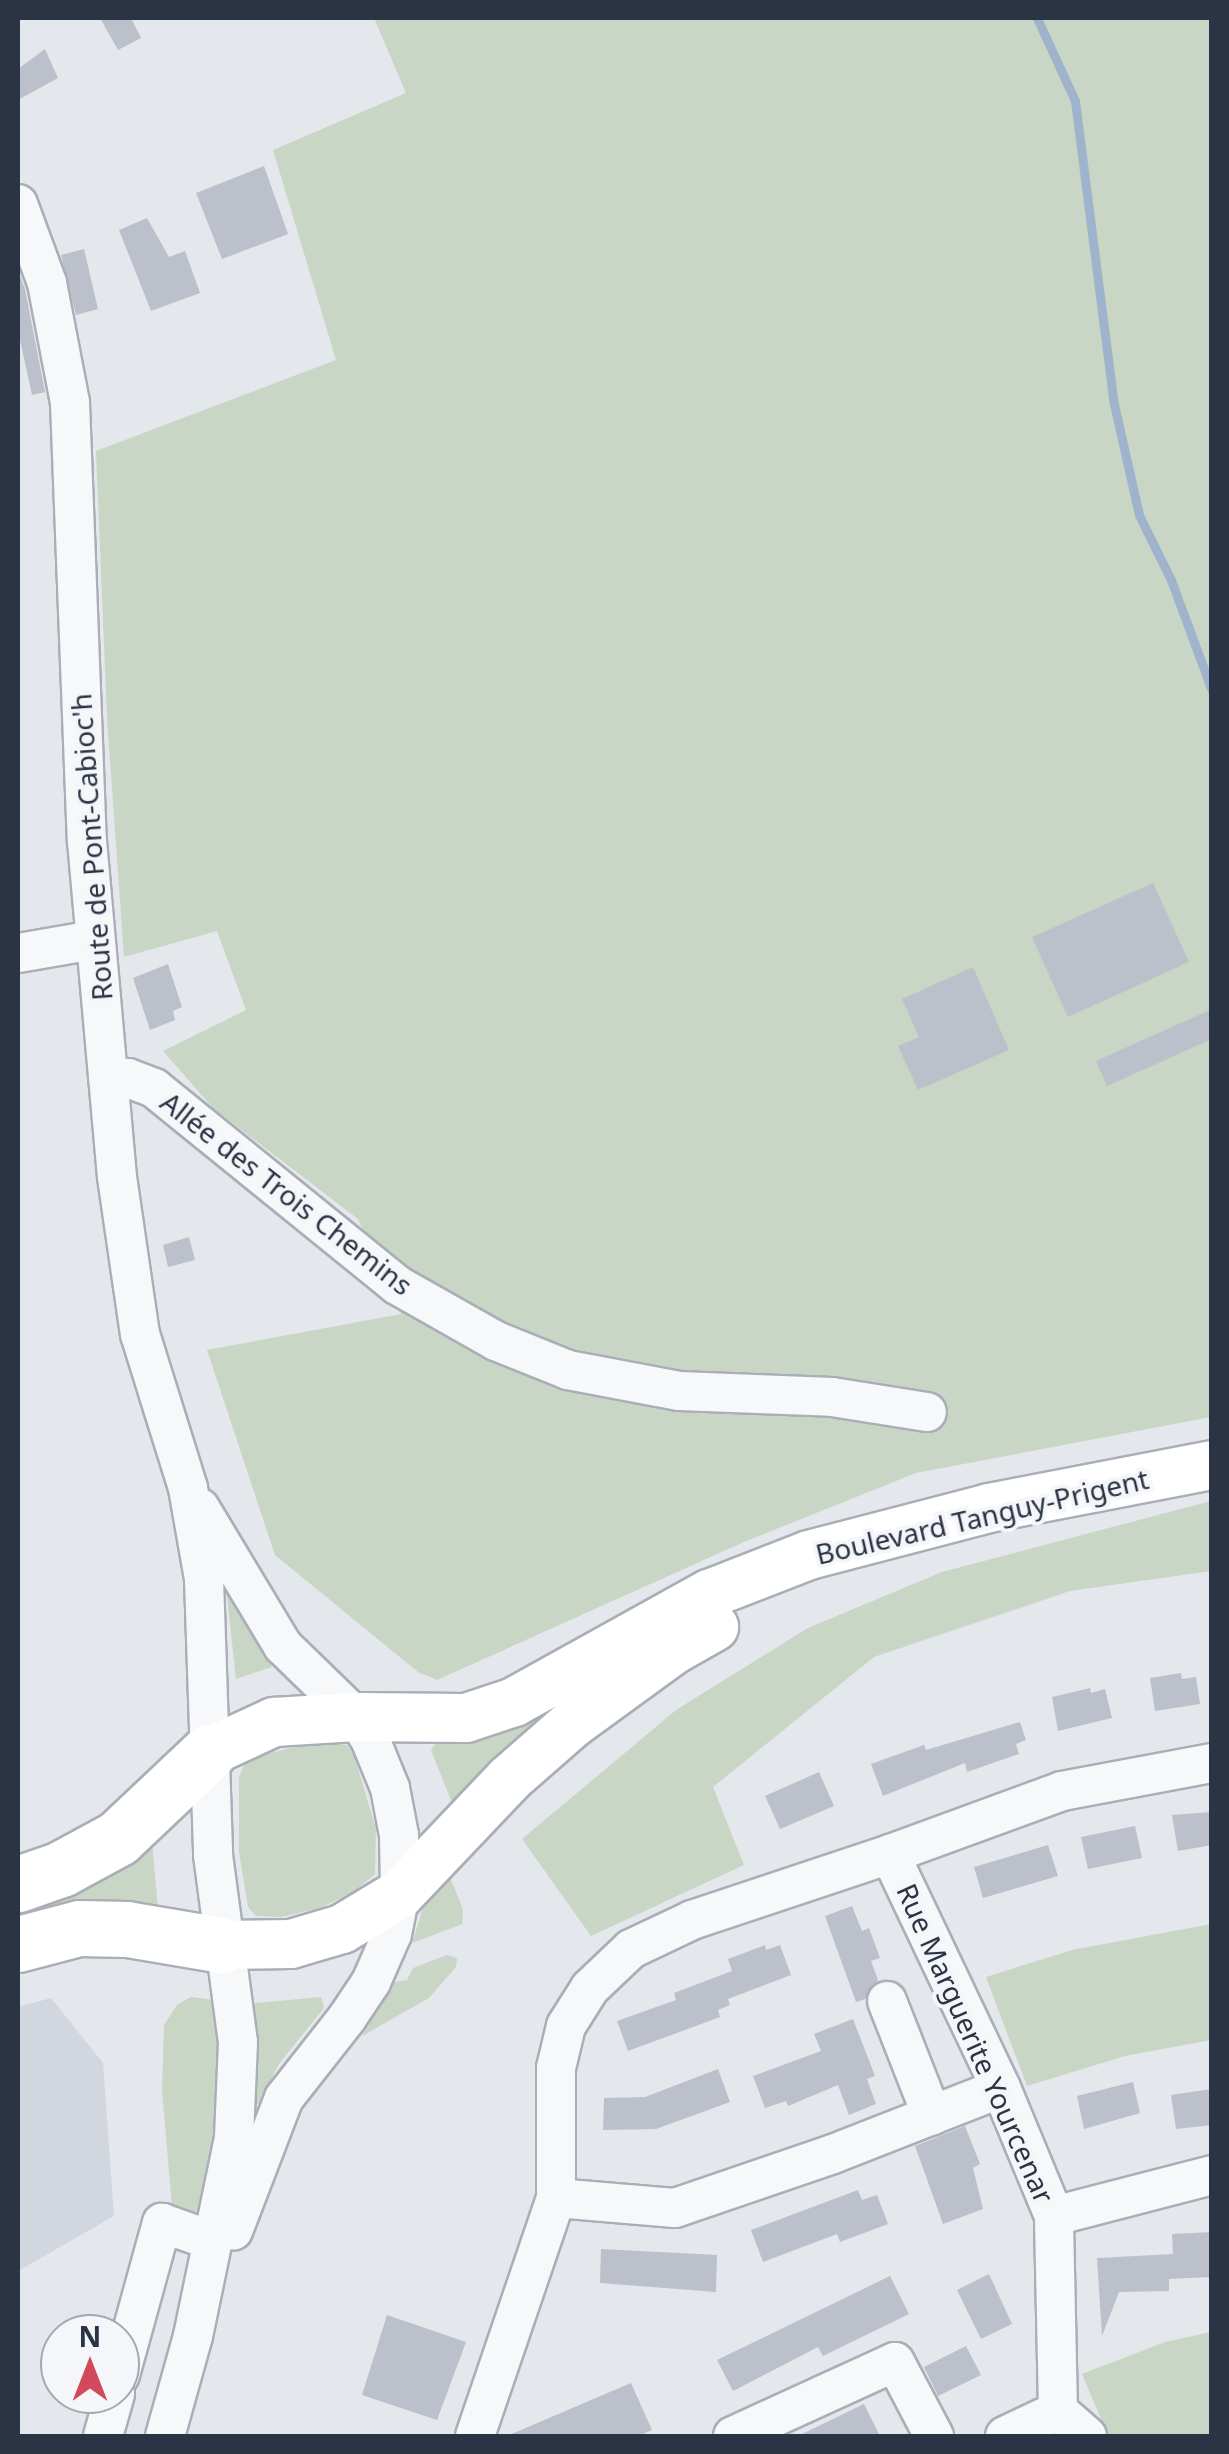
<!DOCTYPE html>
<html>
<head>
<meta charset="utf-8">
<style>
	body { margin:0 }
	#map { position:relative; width:1229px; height:2454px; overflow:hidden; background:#e4e7ec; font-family:"Noto Sans",sans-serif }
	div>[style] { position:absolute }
	.built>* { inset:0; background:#d2d6de }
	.green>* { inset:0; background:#c9d6c5 }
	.stream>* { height:9px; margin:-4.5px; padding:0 4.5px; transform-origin:4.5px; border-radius:4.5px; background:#9fb4cc }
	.building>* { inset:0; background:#bbc0ca }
	.roads { filter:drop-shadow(2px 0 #a9aeb7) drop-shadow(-2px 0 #a9aeb7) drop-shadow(0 2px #a9aeb7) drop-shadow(0 -2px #a9aeb7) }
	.minor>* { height:38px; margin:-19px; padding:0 19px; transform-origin:19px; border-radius:19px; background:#f7f8fa }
	.major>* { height:48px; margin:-24px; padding:0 24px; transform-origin:24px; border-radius:24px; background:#fff }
	.highway>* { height:55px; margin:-27.5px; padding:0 27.5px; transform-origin:27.5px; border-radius:27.5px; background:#fff }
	span { translate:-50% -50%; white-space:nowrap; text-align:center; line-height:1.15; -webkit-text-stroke:8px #f4f6f9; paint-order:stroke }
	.street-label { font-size:28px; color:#2b3445 }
	.frame { position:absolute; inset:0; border:20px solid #2b3445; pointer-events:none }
	.north { position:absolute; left:40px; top:2314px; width:100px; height:100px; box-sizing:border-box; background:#f4f6f9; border:2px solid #a4a8b1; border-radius:50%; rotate:0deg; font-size:28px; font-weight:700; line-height:40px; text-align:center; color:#2b3445 }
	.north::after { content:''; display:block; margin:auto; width:35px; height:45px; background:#d1495b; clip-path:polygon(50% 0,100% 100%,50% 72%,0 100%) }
</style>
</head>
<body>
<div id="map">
	<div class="built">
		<i style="clip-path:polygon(51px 1998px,103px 2063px,114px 2216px,18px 2271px,18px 2007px)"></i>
	</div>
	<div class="green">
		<i style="clip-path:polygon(374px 18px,1211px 18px,1211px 1417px,916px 1473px,744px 1542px,437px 1680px,418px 1672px,275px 1555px,207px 1350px,401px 1314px,358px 1219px,213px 1108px,163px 1051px,246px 1010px,217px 931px,124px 957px,107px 718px,96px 451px,336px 360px,273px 150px,406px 93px)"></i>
		<i style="clip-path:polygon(1211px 1501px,1211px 1571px,1070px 1591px,874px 1657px,713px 1787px,744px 1865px,591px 1936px,522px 1839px,676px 1710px,808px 1628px,942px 1572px)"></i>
		<i style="clip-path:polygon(228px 1589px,272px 1667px,236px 1679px,227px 1596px)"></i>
		<i style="clip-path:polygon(564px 1698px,569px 1706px,456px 1813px,431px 1750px,438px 1740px)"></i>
		<i style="clip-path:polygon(318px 1741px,347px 1745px,355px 1758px,376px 1829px,375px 1874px,355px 1891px,320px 1908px,281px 1917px,256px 1916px,248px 1907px,239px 1852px,239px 1777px,244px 1765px,263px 1755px)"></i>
		<i style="clip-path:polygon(151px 1831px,158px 1909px,18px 1917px,18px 1903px)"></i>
		<i style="clip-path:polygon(447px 1870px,463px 1909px,462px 1924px,412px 1943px,427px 1896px)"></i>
		<i style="clip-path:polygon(1211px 1924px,1211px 2040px,1125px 2056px,1027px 2086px,986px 1977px,1072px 1950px)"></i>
		<i style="clip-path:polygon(447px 1955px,457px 1958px,456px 1967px,429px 1998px,362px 2036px,394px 1982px,407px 1980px,413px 1968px)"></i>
		<i style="clip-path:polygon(191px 1997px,215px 2000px,219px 2021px,222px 2096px,208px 2214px,172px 2207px,162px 2090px,164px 2025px,177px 2005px)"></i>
		<i style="clip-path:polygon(321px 1997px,324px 2008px,279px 2064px,258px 2104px,251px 2101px,246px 2004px)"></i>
		<i style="clip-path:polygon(1211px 2332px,1211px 2436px,1108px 2436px,1082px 2374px,1165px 2342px)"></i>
	</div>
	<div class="stream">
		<i style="left:1037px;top:18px;width:91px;rotate:65.4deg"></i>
		<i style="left:1075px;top:101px;width:305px;rotate:82.7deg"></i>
		<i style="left:1114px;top:404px;width:114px;rotate:77.3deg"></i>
		<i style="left:1139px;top:515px;width:72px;rotate:63.8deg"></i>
		<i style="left:1171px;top:580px;width:118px;rotate:69.7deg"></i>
	</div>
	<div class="building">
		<i style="clip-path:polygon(100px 18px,131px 18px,141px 38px,118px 50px)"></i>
		<i style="clip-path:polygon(45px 49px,58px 78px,18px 100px,18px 69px)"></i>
		<i style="clip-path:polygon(264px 166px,288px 234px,222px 259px,196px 193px)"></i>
		<i style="clip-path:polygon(147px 218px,169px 257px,185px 251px,200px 293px,151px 311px,119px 230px)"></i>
		<i style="clip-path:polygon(84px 249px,98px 309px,76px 315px,61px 255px)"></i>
		<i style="clip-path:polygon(18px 271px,25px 289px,45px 392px,32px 395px,18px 331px)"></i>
		<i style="clip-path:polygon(1153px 883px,1189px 962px,1068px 1017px,1032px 937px)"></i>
		<i style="clip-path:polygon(168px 964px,182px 1007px,173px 1011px,175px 1020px,150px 1030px,133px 978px)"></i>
		<i style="clip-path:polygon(973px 967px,1009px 1050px,918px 1090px,898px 1046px,919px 1037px,902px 999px)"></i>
		<i style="clip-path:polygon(1212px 1009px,1212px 1039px,1107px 1086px,1096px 1061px)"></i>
		<i style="clip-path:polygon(189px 1237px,195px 1260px,168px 1267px,163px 1245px)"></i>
		<i style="clip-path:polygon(1181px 1673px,1182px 1679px,1196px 1677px,1200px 1704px,1155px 1711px,1150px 1678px)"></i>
		<i style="clip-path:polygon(1090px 1688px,1091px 1693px,1105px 1689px,1112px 1718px,1058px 1731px,1052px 1697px)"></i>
		<i style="clip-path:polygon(1020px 1722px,1026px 1740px,1016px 1744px,1019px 1754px,967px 1772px,965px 1763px,883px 1796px,871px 1764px,924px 1745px,926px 1750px)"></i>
		<i style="clip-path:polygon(819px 1772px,834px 1806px,780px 1829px,765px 1796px)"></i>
		<i style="clip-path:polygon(1212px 1812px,1212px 1845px,1178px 1851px,1172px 1815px)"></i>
		<i style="clip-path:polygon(1135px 1826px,1142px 1858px,1088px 1869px,1081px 1837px)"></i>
		<i style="clip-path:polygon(1048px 1845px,1058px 1876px,983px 1898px,974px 1867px)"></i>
		<i style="clip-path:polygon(852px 1906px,862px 1931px,869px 1928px,880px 1958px,871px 1961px,878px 1980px,865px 1999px,856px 2002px,825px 1916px)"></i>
		<i style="clip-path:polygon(765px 1945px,766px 1950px,780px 1945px,791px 1975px,728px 1999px,730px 2005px,718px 2010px,720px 2017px,628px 2051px,617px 2021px,676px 2000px,674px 1993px,732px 1971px,728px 1959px)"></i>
		<i style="clip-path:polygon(853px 2019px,875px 2076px,867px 2079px,876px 2104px,849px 2115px,838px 2085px,788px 2106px,786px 2101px,765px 2108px,753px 2076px,821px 2051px,814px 2034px)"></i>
		<i style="clip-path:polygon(718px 2069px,730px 2102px,656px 2129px,603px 2130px,604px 2098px,645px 2097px)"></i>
		<i style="clip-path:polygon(1133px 2082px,1140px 2113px,1084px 2129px,1077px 2096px)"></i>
		<i style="clip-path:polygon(1212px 2089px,1212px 2125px,1176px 2129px,1171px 2095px)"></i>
		<i style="clip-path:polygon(965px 2126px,980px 2164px,973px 2168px,983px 2209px,943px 2224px,915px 2146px)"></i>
		<i style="clip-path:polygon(858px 2190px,862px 2200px,877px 2195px,888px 2224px,840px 2242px,837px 2234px,763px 2262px,751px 2230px)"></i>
		<i style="clip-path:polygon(1212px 2232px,1212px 2277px,1169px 2279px,1169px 2291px,1119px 2292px,1102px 2336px,1097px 2258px,1173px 2254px,1172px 2234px)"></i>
		<i style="clip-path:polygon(601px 2249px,717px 2255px,716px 2292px,600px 2283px)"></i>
		<i style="clip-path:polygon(989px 2274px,1012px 2324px,981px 2339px,957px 2290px)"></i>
		<i style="clip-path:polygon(890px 2276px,909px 2314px,823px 2356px,818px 2347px,733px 2391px,717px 2360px)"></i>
		<i style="clip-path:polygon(387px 2315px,466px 2342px,437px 2420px,362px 2395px)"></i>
		<i style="clip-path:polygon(966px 2346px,981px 2375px,938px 2396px,924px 2367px)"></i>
		<i style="clip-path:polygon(631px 2383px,652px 2430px,638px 2436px,507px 2436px)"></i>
		<i style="clip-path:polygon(864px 2404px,880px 2436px,798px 2436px)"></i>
	</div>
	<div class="roads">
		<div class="minor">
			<i style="left:18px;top:204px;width:84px;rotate:69.8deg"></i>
			<i style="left:47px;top:283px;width:122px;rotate:79.1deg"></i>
			<i style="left:70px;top:403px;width:438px;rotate:87.8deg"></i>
			<i style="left:87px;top:841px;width:337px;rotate:84.9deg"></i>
			<i style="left:117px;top:1177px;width:159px;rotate:81.7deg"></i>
			<i style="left:140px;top:1334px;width:161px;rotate:72.7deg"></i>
			<i style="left:188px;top:1488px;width:92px;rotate:80deg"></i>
			<i style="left:204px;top:1579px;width:276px;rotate:88.1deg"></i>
			<i style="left:213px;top:1855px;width:189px;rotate:82.4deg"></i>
			<i style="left:238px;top:2042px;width:96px;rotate:92.4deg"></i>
			<i style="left:234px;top:2138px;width:202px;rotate:101.7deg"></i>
			<i style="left:193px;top:2336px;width:104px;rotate:105.6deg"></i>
			<i style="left:18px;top:953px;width:77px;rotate:-9.7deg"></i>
			<i style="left:108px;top:1077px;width:20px;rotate:3deg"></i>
			<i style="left:128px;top:1078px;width:28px;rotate:21deg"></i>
			<i style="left:154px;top:1088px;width:313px;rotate:39deg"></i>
			<i style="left:397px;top:1285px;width:114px;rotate:29.5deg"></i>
			<i style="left:496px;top:1341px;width:78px;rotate:21.9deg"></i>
			<i style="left:568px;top:1370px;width:113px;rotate:10.7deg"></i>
			<i style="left:679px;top:1391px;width:153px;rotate:2.2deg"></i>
			<i style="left:832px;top:1397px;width:96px;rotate:9deg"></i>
			<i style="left:200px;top:1508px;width:161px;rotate:59deg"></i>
			<i style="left:283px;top:1646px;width:102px;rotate:44.2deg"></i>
			<i style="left:356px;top:1717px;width:26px;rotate:58deg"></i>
			<i style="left:370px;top:1739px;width:53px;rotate:67.8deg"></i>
			<i style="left:390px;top:1788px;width:48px;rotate:79.2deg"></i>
			<i style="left:399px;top:1835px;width:59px;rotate:89deg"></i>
			<i style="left:400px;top:1894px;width:41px;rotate:101.3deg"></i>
			<i style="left:392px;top:1934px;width:52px;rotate:113.6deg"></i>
			<i style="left:371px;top:1982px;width:43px;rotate:123.7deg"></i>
			<i style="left:347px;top:2018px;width:102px;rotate:128.2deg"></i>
			<i style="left:284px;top:2098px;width:142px;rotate:111deg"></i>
			<i style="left:887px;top:2001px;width:123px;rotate:68.6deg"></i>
			<i style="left:556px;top:2198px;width:119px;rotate:4.8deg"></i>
			<i style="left:675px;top:2208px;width:167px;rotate:-18.9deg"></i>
			<i style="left:833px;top:2154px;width:180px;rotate:-21.4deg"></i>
			<i style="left:1054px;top:2216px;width:163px;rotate:-14.5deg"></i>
			<i style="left:120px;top:2375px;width:158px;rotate:-74.6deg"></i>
			<i style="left:162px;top:2223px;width:54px;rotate:19.4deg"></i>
			<i style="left:103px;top:2436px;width:44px;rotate:-74.1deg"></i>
			<i style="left:475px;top:2436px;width:251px;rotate:-71.2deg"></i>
			<i style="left:556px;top:2198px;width:130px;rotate:-90deg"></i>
			<i style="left:556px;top:2068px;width:43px;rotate:-76.6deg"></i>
			<i style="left:566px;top:2026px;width:45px;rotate:-57.7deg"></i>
			<i style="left:590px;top:1988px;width:57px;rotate:-43.6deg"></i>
			<i style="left:631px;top:1949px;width:68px;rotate:-25.4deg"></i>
			<i style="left:692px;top:1920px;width:209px;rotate:-18.4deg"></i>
			<i style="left:733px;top:2436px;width:178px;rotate:-24.6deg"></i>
			<i style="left:895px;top:2362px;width:84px;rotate:62.2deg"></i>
			<i style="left:1005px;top:2436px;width:59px;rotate:-25.3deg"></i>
			<i style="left:1087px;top:2436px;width:38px;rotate:-139deg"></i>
			<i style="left:1058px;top:2411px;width:195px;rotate:-91.2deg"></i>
			<i style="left:1054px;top:2216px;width:139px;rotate:-112.5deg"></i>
			<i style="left:1001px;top:2088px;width:259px;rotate:-115.4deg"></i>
			<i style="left:890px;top:1854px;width:183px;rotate:-20.1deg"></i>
			<i style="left:1062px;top:1791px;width:153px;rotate:-10.6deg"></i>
		</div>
		<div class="major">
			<i style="left:209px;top:1752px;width:72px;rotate:-24.8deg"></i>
			<i style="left:274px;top:1722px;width:82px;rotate:-3.5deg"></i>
			<i style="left:356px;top:1717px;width:110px;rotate:0.5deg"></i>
			<i style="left:466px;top:1718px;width:51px;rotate:-18.4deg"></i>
			<i style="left:514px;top:1702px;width:223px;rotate:-29deg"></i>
			<i style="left:709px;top:1594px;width:107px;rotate:-21.3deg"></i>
			<i style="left:809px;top:1555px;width:186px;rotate:-14.6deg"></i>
			<i style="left:989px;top:1508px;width:227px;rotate:-10.9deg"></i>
			<i style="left:222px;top:1945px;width:69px;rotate:-0.8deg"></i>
			<i style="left:291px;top:1944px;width:53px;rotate:-16.4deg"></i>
			<i style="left:342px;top:1929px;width:68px;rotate:-31.1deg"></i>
			<i style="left:400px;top:1894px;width:158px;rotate:-46.5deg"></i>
			<i style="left:509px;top:1779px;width:85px;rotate:-41.2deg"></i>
			<i style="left:573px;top:1723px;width:126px;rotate:-36deg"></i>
			<i style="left:675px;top:1649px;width:45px;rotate:-29.4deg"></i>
		</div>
		<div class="highway">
			<i style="left:18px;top:1884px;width:46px;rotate:-19.2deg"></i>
			<i style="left:61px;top:1869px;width:65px;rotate:-28.5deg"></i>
			<i style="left:118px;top:1838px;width:125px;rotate:-43.4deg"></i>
			<i style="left:18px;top:1944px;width:63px;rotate:-14.7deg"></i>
			<i style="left:79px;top:1928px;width:48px;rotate:1.2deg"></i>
			<i style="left:127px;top:1929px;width:96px;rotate:9.6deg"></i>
		</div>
	</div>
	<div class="street-label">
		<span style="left:91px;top:847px;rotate:-94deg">Route de Pont-Cabioc'h</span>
		<span style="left:287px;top:1193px;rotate:38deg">Allée des Trois Chemins</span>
		<span style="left:982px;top:1516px;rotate:-13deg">Boulevard Tanguy-Prigent</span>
		<span style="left:976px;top:2043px;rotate:66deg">Rue Marguerite Yourcenar</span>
	</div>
	<div class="frame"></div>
	<div class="north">N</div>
</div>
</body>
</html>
